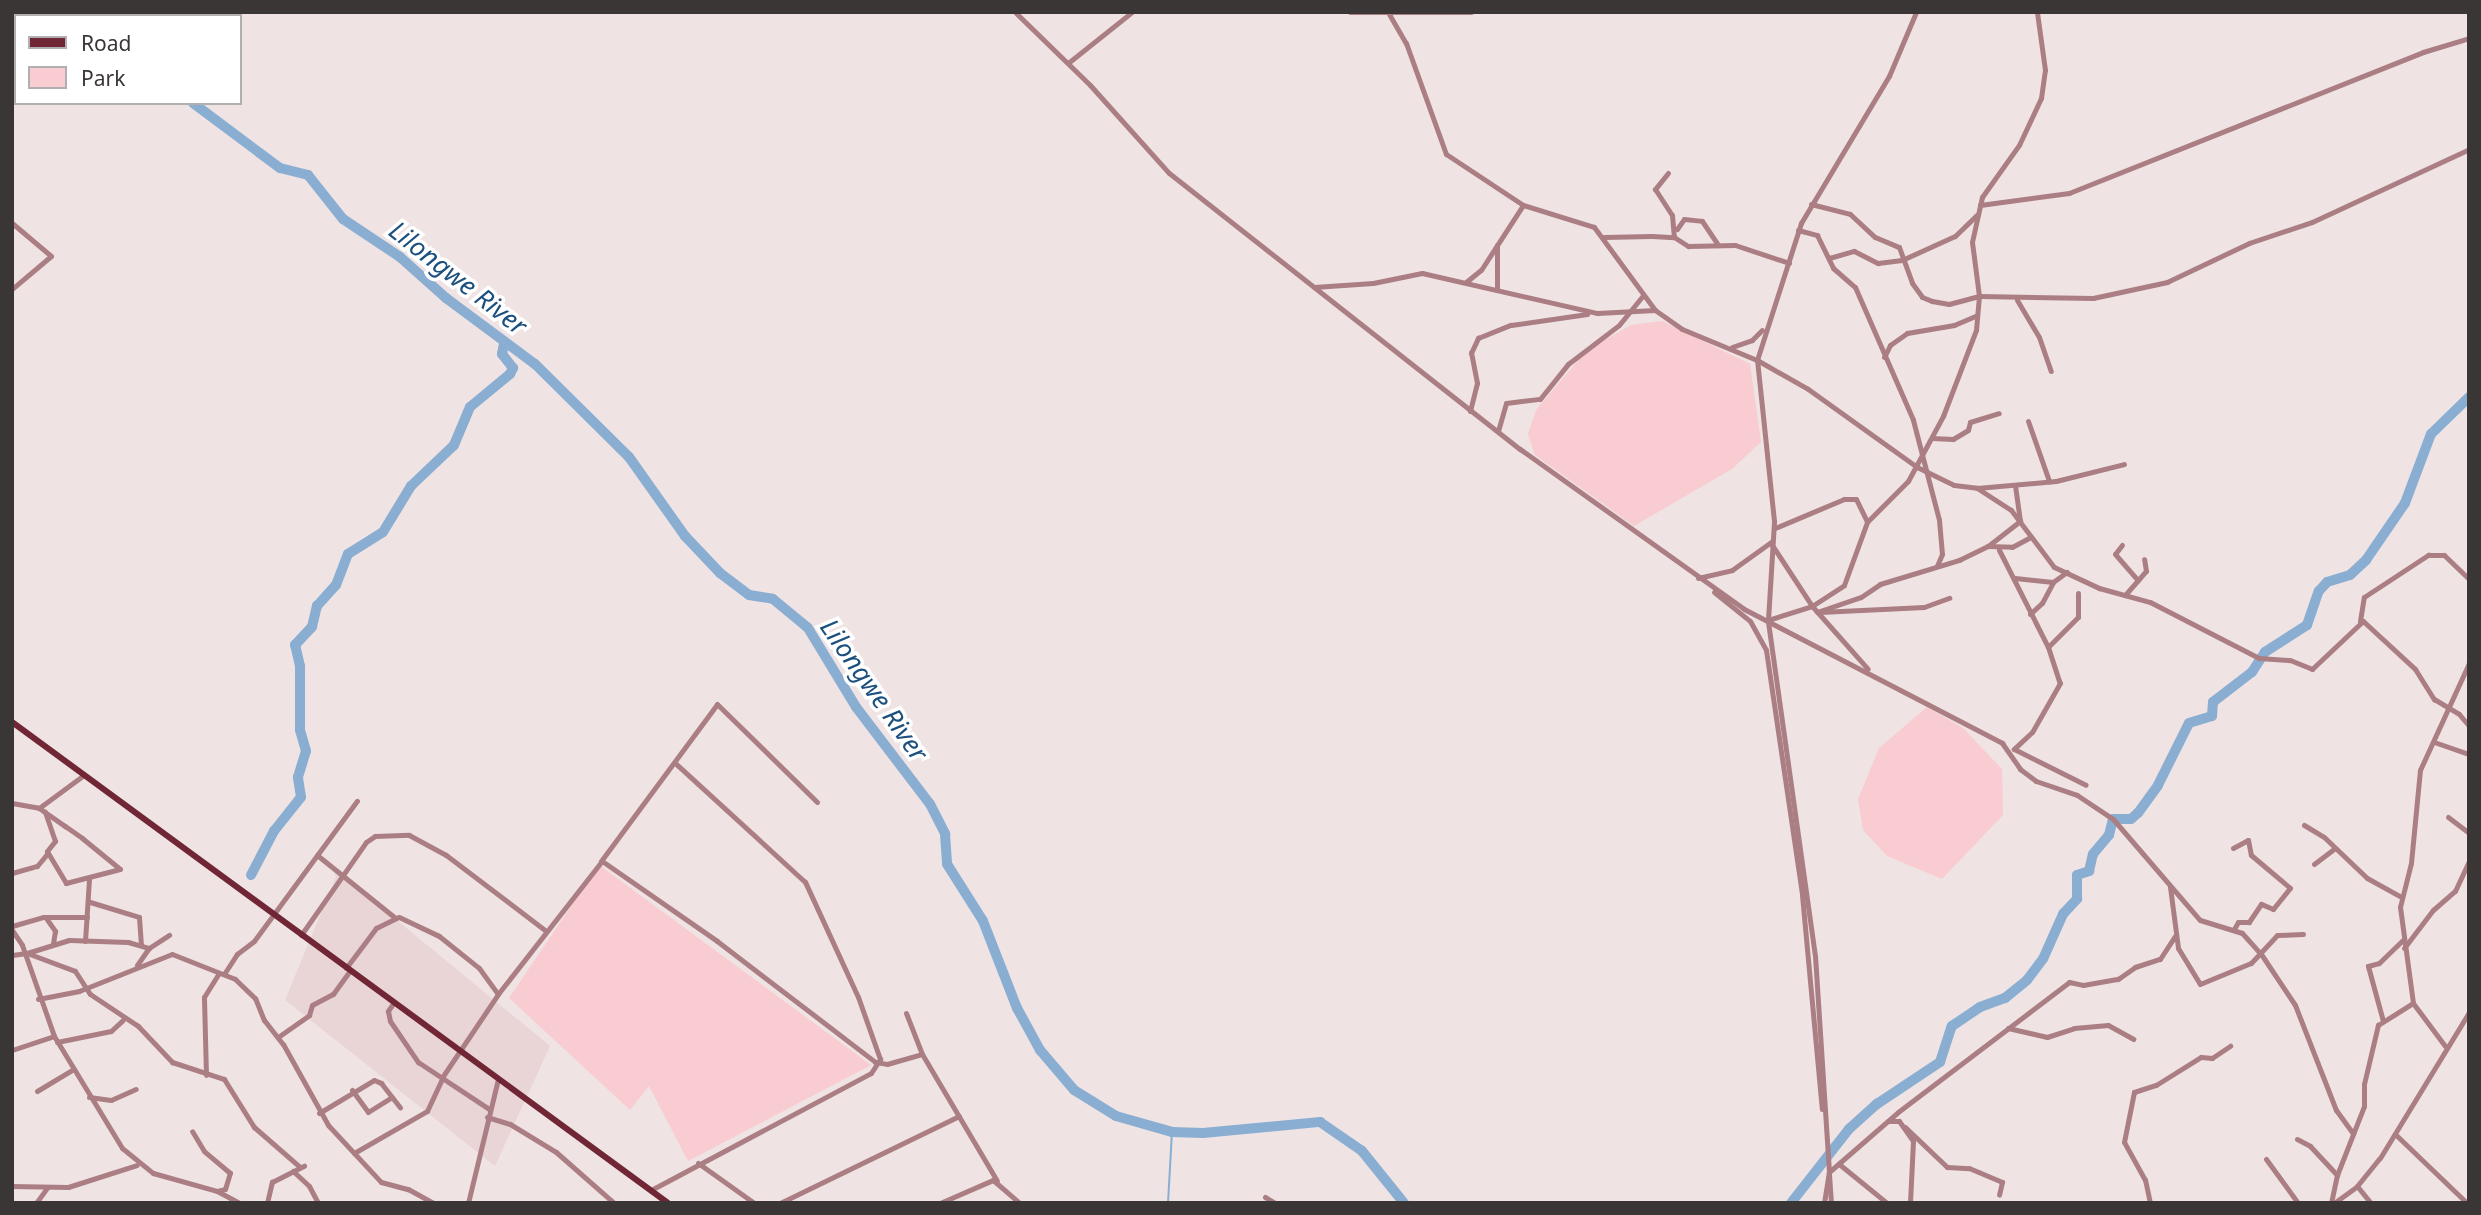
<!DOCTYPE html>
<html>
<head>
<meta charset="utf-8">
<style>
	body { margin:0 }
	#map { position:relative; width:2481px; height:1215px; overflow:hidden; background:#efe3e4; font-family:"Noto Sans",sans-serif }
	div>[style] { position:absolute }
	.built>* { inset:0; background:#e9d4d6 }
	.green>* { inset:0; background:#f8ccd0 }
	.stream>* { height:2px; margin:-1px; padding:0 1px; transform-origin:1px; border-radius:1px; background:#8aaed1 }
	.river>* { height:10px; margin:-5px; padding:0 5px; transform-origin:5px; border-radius:5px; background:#8aaed1 }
	.minor>* { height:5px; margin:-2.5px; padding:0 2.5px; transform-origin:2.5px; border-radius:2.5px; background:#ab7e83 }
	.major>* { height:6px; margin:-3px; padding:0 3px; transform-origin:3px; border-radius:3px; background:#702634 }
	span { translate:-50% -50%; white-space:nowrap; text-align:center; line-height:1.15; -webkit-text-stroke:7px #fff; paint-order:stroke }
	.water-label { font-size:26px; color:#1b507e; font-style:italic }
	.frame { position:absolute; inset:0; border:14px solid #3b3636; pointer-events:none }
	.legend { position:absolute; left:14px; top:14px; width:228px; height:91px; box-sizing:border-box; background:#fff; border:2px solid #b1afaf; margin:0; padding:9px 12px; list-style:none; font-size:21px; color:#3b3636 }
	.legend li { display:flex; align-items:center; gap:14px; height:35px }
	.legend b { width:35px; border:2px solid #b1afaf }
</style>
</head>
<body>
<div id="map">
	<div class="built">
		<i style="clip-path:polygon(332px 867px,550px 1046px,495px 1166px,285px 1000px,336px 877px)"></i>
	</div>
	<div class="green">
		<i style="clip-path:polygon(1662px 321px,1750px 364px,1761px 442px,1732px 469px,1634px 526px,1535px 455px,1528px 434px,1536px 410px,1586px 351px,1631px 325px)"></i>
		<i style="clip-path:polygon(1927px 707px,1963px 728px,2002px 769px,2003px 815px,1942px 879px,1887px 856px,1863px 830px,1858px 799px,1879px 748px)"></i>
		<i style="clip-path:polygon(599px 865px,871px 1065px,688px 1161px,649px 1086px,630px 1110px,509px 998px)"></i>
	</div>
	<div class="stream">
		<i style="left:1168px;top:1203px;width:71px;rotate:-86.8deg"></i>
	</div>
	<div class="river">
		<i style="left:110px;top:12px;width:4px;rotate:63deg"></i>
		<i style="left:193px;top:103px;width:109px;rotate:36.8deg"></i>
		<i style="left:280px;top:168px;width:29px;rotate:14deg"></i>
		<i style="left:308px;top:175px;width:56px;rotate:51.5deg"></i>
		<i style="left:343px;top:219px;width:69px;rotate:33.7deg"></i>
		<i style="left:400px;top:257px;width:62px;rotate:41.7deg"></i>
		<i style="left:446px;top:298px;width:111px;rotate:36.6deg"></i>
		<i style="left:535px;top:364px;width:132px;rotate:44.7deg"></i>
		<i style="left:629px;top:457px;width:97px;rotate:54.7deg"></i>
		<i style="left:685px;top:536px;width:51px;rotate:46.6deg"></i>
		<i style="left:720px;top:573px;width:36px;rotate:37deg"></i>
		<i style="left:749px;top:595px;width:24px;rotate:9deg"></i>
		<i style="left:773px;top:599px;width:45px;rotate:39.6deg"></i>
		<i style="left:808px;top:628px;width:92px;rotate:58.7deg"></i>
		<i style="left:856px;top:707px;width:122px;rotate:52.7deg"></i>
		<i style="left:930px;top:804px;width:34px;rotate:63deg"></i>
		<i style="left:945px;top:834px;width:30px;rotate:86deg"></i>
		<i style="left:947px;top:864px;width:67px;rotate:57.7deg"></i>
		<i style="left:983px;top:921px;width:93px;rotate:68.7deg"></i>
		<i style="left:1017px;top:1008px;width:48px;rotate:61.3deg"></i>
		<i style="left:1040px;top:1050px;width:52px;rotate:49.6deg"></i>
		<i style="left:1074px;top:1090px;width:49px;rotate:31.8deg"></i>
		<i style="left:1116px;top:1116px;width:58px;rotate:15.9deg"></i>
		<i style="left:1172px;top:1132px;width:31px;rotate:2deg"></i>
		<i style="left:1203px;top:1133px;width:118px;rotate:-5.4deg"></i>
		<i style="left:1320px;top:1122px;width:51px;rotate:34.6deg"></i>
		<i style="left:1362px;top:1151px;width:67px;rotate:51.1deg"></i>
		<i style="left:251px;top:875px;width:50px;rotate:-62.4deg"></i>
		<i style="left:274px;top:831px;width:43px;rotate:-51.5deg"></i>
		<i style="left:301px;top:797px;width:20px;rotate:-99deg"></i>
		<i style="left:298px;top:777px;width:27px;rotate:-73deg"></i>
		<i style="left:306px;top:751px;width:22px;rotate:-106deg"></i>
		<i style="left:300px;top:730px;width:64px;rotate:-90deg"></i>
		<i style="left:300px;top:666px;width:22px;rotate:-103deg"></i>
		<i style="left:295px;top:645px;width:25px;rotate:-47deg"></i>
		<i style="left:312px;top:627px;width:22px;rotate:-77deg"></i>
		<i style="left:317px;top:606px;width:28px;rotate:-48deg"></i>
		<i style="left:336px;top:585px;width:33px;rotate:-69deg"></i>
		<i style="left:348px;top:554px;width:41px;rotate:-32.2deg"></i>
		<i style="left:383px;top:532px;width:54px;rotate:-58.7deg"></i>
		<i style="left:411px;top:486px;width:59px;rotate:-43.6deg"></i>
		<i style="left:454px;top:445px;width:41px;rotate:-67.2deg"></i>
		<i style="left:470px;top:407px;width:52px;rotate:-39.5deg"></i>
		<i style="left:510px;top:374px;width:7px;rotate:-63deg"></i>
		<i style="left:513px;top:368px;width:18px;rotate:-128deg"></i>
		<i style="left:502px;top:354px;width:10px;rotate:-79deg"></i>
		<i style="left:1791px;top:1203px;width:94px;rotate:-51.9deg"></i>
		<i style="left:1849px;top:1129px;width:38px;rotate:-42deg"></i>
		<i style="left:1877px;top:1104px;width:76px;rotate:-33.7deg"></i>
		<i style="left:1940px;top:1062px;width:38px;rotate:-72deg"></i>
		<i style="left:1952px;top:1026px;width:34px;rotate:-34deg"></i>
		<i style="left:1980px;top:1007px;width:27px;rotate:-20deg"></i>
		<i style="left:2005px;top:998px;width:28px;rotate:-39deg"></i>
		<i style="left:2027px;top:980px;width:26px;rotate:-53deg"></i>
		<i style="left:2043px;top:959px;width:49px;rotate:-66deg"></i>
		<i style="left:2063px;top:914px;width:21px;rotate:-47deg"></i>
		<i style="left:2077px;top:899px;width:24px;rotate:-90deg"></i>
		<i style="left:2077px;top:875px;width:13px;rotate:-18deg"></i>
		<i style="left:2089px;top:871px;width:17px;rotate:-77deg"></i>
		<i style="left:2093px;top:854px;width:25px;rotate:-50deg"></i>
		<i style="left:2109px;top:835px;width:16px;rotate:-76deg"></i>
		<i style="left:2113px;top:819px;width:18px"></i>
		<i style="left:2131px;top:819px;width:9px;rotate:-41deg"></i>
		<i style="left:2138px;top:813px;width:34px;rotate:-54deg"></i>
		<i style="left:2158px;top:785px;width:69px;rotate:-63.4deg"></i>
		<i style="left:2189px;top:723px;width:24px;rotate:-17deg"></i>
		<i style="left:2212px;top:716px;width:14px;rotate:-86deg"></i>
		<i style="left:2213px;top:702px;width:49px;rotate:-37.6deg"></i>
		<i style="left:2252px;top:672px;width:24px;rotate:-57deg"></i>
		<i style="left:2265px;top:652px;width:50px;rotate:-32.7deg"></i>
		<i style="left:2307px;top:625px;width:36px;rotate:-71deg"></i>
		<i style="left:2319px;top:591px;width:12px;rotate:-48deg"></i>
		<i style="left:2327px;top:582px;width:24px;rotate:-17deg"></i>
		<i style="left:2350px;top:575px;width:22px;rotate:-43deg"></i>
		<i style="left:2366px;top:560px;width:69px;rotate:-55.6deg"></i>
		<i style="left:2405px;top:503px;width:74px;rotate:-69.4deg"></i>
		<i style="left:2431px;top:434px;width:53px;rotate:-44.2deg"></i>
	</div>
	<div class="minor">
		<i style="left:1015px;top:12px;width:105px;rotate:44.2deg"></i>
		<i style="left:1090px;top:85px;width:118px;rotate:48.1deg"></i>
		<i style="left:1169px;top:173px;width:447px;rotate:38.2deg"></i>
		<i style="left:1520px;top:449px;width:275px;rotate:35.5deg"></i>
		<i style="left:1744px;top:609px;width:291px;rotate:27.4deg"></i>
		<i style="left:2002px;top:743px;width:32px;rotate:55deg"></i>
		<i style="left:2020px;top:769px;width:20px;rotate:37deg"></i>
		<i style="left:2036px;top:781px;width:43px;rotate:18.9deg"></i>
		<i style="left:2077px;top:795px;width:43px;rotate:33.7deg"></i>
		<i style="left:2113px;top:819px;width:133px;rotate:49.3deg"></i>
		<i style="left:2200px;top:920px;width:44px;rotate:17.2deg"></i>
		<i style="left:2242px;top:933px;width:28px;rotate:48deg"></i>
		<i style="left:2261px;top:954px;width:61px;rotate:56.3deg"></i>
		<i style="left:2295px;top:1005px;width:113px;rotate:68.7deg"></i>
		<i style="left:2336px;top:1110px;width:29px;rotate:54deg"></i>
		<i style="left:1350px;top:12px;width:121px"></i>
		<i style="left:1389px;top:14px;width:34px;rotate:60deg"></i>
		<i style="left:1406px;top:43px;width:118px;rotate:70.2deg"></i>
		<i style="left:1446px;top:154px;width:92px;rotate:33.5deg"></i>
		<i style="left:1523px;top:205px;width:74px;rotate:17.2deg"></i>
		<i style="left:1594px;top:227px;width:103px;rotate:53.7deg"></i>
		<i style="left:1068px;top:63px;width:82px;rotate:-38.6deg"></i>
		<i style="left:1668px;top:173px;width:21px;rotate:129deg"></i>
		<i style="left:1655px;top:189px;width:31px;rotate:57deg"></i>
		<i style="left:1672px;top:215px;width:22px;rotate:85deg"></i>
		<i style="left:1811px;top:204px;width:40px;rotate:14.4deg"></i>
		<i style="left:1850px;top:214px;width:34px;rotate:43deg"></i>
		<i style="left:1875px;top:237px;width:26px;rotate:23deg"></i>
		<i style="left:1899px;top:247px;width:38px;rotate:70deg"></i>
		<i style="left:1912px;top:283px;width:17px;rotate:54deg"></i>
		<i style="left:1922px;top:297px;width:11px;rotate:22deg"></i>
		<i style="left:1932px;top:301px;width:17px;rotate:10deg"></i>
		<i style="left:1949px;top:304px;width:31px;rotate:-15deg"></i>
		<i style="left:1979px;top:296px;width:114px;rotate:1deg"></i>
		<i style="left:2093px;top:298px;width:76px;rotate:-12.2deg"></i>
		<i style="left:2167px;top:282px;width:91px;rotate:-25.4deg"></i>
		<i style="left:2249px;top:243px;width:66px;rotate:-18.4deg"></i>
		<i style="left:2312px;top:222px;width:173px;rotate:-24.9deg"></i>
		<i style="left:1980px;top:205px;width:90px;rotate:-7.7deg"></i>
		<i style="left:2069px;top:193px;width:381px;rotate:-21.7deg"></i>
		<i style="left:2423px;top:52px;width:48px;rotate:-16.9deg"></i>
		<i style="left:12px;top:223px;width:51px;rotate:40.2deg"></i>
		<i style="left:51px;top:256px;width:51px;rotate:139.8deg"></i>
		<i style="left:1677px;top:229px;width:12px;rotate:-55deg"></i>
		<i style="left:1684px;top:219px;width:18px;rotate:6deg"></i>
		<i style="left:1702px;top:221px;width:29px;rotate:56deg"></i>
		<i style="left:1798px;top:230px;width:20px;rotate:15deg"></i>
		<i style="left:1817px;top:235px;width:37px;rotate:64deg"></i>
		<i style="left:1833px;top:268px;width:29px;rotate:41deg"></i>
		<i style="left:1855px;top:287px;width:145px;rotate:66.4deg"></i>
		<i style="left:1913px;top:420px;width:103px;rotate:75.4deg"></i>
		<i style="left:1939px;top:520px;width:34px;rotate:85deg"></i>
		<i style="left:1942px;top:554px;width:13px;rotate:113deg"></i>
		<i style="left:1604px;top:237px;width:48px;rotate:-1.2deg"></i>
		<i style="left:1652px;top:236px;width:22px;rotate:3deg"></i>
		<i style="left:1674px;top:237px;width:17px;rotate:33deg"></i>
		<i style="left:1688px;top:246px;width:47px;rotate:-1.2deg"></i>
		<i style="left:1735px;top:245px;width:57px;rotate:18.4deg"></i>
		<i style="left:1829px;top:258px;width:26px;rotate:-16deg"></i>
		<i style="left:1854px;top:251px;width:27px;rotate:27deg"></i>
		<i style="left:1878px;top:263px;width:24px;rotate:-7deg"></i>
		<i style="left:1902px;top:260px;width:58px;rotate:-24.4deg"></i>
		<i style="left:1955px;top:236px;width:30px;rotate:-44deg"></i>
		<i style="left:1466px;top:282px;width:19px;rotate:-39deg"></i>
		<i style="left:1481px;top:270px;width:77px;rotate:-57.1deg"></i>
		<i style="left:1314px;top:287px;width:59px;rotate:-3.9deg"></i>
		<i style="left:1373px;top:283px;width:50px;rotate:-11.5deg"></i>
		<i style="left:1422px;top:273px;width:180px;rotate:12.9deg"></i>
		<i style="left:1597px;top:313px;width:58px;rotate:-3deg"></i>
		<i style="left:1655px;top:310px;width:33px;rotate:35deg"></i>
		<i style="left:1682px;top:329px;width:81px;rotate:22.5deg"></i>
		<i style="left:1757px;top:360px;width:59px;rotate:29.6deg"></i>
		<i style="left:1808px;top:389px;width:134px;rotate:35.6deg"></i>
		<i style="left:1917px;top:467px;width:41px;rotate:25.9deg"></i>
		<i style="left:1954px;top:485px;width:23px;rotate:7deg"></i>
		<i style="left:1977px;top:488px;width:79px;rotate:-5.1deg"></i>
		<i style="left:2056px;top:481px;width:70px;rotate:-14deg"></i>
		<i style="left:1497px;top:290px;width:45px;rotate:-90deg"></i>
		<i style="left:2017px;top:300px;width:43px;rotate:59.3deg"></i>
		<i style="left:2039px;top:337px;width:36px;rotate:71deg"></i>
		<i style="left:1732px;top:347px;width:21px;rotate:-19deg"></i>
		<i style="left:1752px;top:340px;width:14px;rotate:-45deg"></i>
		<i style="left:1884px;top:357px;width:13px;rotate:-63deg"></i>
		<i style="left:1890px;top:345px;width:21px;rotate:-35deg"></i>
		<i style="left:1907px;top:333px;width:48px;rotate:-9.7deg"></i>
		<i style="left:1954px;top:325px;width:25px;rotate:-23deg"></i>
		<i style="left:1470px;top:411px;width:29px;rotate:-76deg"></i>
		<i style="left:1477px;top:383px;width:31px;rotate:-101deg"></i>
		<i style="left:1471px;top:353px;width:17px;rotate:-65deg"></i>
		<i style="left:1478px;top:338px;width:35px;rotate:-22deg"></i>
		<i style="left:1511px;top:325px;width:77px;rotate:-8.2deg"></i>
		<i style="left:2028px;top:421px;width:64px;rotate:70.7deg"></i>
		<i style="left:1498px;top:431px;width:29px;rotate:-74deg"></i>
		<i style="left:1506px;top:403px;width:34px;rotate:-7deg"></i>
		<i style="left:1540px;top:399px;width:45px;rotate:-51.3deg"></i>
		<i style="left:1568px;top:364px;width:64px;rotate:-37.4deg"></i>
		<i style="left:1619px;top:325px;width:38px;rotate:-51deg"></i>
		<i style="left:1932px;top:438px;width:21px;rotate:3deg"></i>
		<i style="left:1953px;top:439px;width:17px;rotate:-31deg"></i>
		<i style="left:1968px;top:430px;width:8px;rotate:-76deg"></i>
		<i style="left:1970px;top:422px;width:30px;rotate:-17deg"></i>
		<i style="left:1977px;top:488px;width:40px;rotate:32.9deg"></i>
		<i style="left:2011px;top:510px;width:71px;rotate:53deg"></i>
		<i style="left:2054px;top:567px;width:50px;rotate:25deg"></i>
		<i style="left:2099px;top:588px;width:53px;rotate:15.4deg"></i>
		<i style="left:2150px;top:602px;width:123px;rotate:27.2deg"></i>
		<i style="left:2259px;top:658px;width:31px;rotate:4deg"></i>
		<i style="left:2290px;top:660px;width:24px;rotate:22deg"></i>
		<i style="left:2312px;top:669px;width:70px;rotate:-43.3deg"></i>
		<i style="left:2363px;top:621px;width:71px;rotate:42.7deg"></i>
		<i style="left:2415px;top:669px;width:36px;rotate:58deg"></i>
		<i style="left:2434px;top:699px;width:29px;rotate:31deg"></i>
		<i style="left:2459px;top:714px;width:16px;rotate:50deg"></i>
		<i style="left:1775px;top:528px;width:75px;rotate:-22.8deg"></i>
		<i style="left:1844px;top:499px;width:12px"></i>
		<i style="left:1856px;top:499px;width:25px;rotate:64deg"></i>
		<i style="left:1772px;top:545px;width:73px;rotate:56.7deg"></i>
		<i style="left:1812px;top:606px;width:84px;rotate:48.4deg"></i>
		<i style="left:2122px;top:545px;width:11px;rotate:128deg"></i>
		<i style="left:2115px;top:554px;width:35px;rotate:49deg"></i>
		<i style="left:1988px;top:546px;width:24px;rotate:2deg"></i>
		<i style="left:2012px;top:547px;width:19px;rotate:-28deg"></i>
		<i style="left:1999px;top:550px;width:109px;rotate:63.2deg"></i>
		<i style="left:2048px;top:647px;width:38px;rotate:72deg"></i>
		<i style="left:2060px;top:683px;width:56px;rotate:119.7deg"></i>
		<i style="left:2032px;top:732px;width:25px;rotate:137deg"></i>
		<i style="left:1698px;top:578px;width:35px;rotate:-13deg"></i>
		<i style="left:1732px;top:570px;width:48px;rotate:-35.7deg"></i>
		<i style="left:2015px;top:578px;width:38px;rotate:6deg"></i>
		<i style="left:1714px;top:592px;width:46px;rotate:38.9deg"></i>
		<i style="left:1750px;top:621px;width:33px;rotate:61deg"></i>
		<i style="left:1766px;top:650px;width:248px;rotate:81.6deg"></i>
		<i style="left:1802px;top:895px;width:215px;rotate:84.7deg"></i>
		<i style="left:2125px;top:595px;width:32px;rotate:-49deg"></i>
		<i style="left:2146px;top:571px;width:12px;rotate:-99deg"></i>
		<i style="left:1817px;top:612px;width:46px;rotate:-18.8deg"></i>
		<i style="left:1861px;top:597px;width:23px;rotate:-34deg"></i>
		<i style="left:1880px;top:584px;width:83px;rotate:-16.9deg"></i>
		<i style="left:1959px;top:560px;width:32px;rotate:-26deg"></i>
		<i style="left:1988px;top:546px;width:41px;rotate:-38deg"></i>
		<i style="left:2020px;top:521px;width:35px;rotate:-98deg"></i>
		<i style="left:1820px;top:612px;width:104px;rotate:-2.8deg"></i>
		<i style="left:1924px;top:607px;width:27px;rotate:-20deg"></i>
		<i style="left:2030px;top:614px;width:16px;rotate:-43deg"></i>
		<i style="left:2042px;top:603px;width:24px;rotate:-62deg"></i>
		<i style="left:2053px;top:582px;width:17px;rotate:-36deg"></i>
		<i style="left:1768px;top:620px;width:46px;rotate:-17.7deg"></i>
		<i style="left:1812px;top:606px;width:38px;rotate:-33deg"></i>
		<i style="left:1844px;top:585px;width:67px;rotate:-69.9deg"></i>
		<i style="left:1867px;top:522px;width:58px;rotate:-45deg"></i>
		<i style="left:1908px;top:481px;width:74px;rotate:-61.7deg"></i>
		<i style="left:1943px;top:416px;width:92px;rotate:-69deg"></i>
		<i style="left:1976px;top:330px;width:34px;rotate:-85deg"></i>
		<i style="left:1979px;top:296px;width:54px;rotate:-97.4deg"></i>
		<i style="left:1972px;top:242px;width:46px;rotate:-77.5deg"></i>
		<i style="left:1982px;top:197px;width:64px;rotate:-54.6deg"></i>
		<i style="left:2019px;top:145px;width:52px;rotate:-64.9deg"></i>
		<i style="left:2041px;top:98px;width:28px;rotate:-82deg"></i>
		<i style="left:2045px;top:70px;width:59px;rotate:-97.9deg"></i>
		<i style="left:2360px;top:621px;width:24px;rotate:-81deg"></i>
		<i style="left:2364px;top:597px;width:77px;rotate:-33.3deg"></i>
		<i style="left:2428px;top:555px;width:16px"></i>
		<i style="left:2444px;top:555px;width:35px;rotate:44deg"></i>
		<i style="left:2048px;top:647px;width:42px;rotate:-45deg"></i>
		<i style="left:2078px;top:617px;width:24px;rotate:-90deg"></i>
		<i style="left:2434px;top:742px;width:37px;rotate:19deg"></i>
		<i style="left:2014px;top:749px;width:80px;rotate:26.6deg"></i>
		<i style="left:12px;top:803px;width:27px;rotate:10deg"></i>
		<i style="left:39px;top:808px;width:32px;rotate:35deg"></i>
		<i style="left:65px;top:826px;width:21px;rotate:35deg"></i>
		<i style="left:82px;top:838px;width:49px;rotate:39.2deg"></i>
		<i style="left:120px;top:869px;width:56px;rotate:165.5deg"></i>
		<i style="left:66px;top:883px;width:37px;rotate:-121deg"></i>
		<i style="left:47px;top:851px;width:13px;rotate:-51deg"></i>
		<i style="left:55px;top:841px;width:31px;rotate:-109deg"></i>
		<i style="left:39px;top:808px;width:56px;rotate:-36.3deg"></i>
		<i style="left:2448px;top:817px;width:26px;rotate:37deg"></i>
		<i style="left:2304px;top:825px;width:23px;rotate:31deg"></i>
		<i style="left:2324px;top:837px;width:59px;rotate:43.6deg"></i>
		<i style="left:2367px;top:878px;width:39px;rotate:29deg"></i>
		<i style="left:2233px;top:848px;width:17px;rotate:-28deg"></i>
		<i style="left:2248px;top:840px;width:15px;rotate:79deg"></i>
		<i style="left:2251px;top:855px;width:51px;rotate:40.2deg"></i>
		<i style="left:2290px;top:888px;width:27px;rotate:129deg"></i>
		<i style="left:2273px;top:909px;width:13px;rotate:-157deg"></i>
		<i style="left:2261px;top:904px;width:22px;rotate:124deg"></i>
		<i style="left:2249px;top:922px;width:11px;rotate:180deg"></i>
		<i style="left:2238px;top:922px;width:8px;rotate:120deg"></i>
		<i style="left:317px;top:855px;width:99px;rotate:38.8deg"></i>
		<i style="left:601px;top:861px;width:195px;rotate:-53.5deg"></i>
		<i style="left:717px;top:704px;width:140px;rotate:44.4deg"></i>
		<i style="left:2314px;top:864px;width:26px;rotate:-37deg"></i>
		<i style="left:12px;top:873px;width:26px;rotate:-16deg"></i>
		<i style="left:37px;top:866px;width:17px;rotate:-50deg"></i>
		<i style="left:2170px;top:887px;width:62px;rotate:82.5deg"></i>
		<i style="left:2178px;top:948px;width:42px;rotate:58.6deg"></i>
		<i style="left:2200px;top:984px;width:55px;rotate:-22.4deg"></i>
		<i style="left:2251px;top:963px;width:38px;rotate:-47deg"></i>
		<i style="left:2277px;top:935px;width:26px;rotate:-2deg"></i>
		<i style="left:90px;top:902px;width:51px;rotate:17deg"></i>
		<i style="left:139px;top:917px;width:28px;rotate:86deg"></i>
		<i style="left:46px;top:918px;width:16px;rotate:55deg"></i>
		<i style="left:55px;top:931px;width:12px;rotate:99deg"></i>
		<i style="left:12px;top:926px;width:32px;rotate:-16deg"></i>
		<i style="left:43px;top:917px;width:44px"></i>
		<i style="left:12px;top:930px;width:18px;rotate:56deg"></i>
		<i style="left:22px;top:945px;width:96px;rotate:70.6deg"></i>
		<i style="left:54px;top:1036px;width:131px;rotate:58.7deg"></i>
		<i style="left:122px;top:1148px;width:40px;rotate:39deg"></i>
		<i style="left:153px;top:1173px;width:66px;rotate:15.7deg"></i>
		<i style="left:217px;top:1191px;width:8px;rotate:-14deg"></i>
		<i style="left:225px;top:1189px;width:17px;rotate:-73deg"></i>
		<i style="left:230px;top:1173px;width:34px;rotate:-140deg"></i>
		<i style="left:204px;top:1151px;width:23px;rotate:-121deg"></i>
		<i style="left:301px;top:935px;width:113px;rotate:-55deg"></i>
		<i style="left:366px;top:842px;width:11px;rotate:-34deg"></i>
		<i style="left:375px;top:836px;width:34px;rotate:-2deg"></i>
		<i style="left:409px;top:835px;width:42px;rotate:28.4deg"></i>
		<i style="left:446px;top:855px;width:126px;rotate:37.2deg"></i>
		<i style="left:85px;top:941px;width:62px;rotate:-86.3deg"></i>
		<i style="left:2404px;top:948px;width:48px;rotate:-52.7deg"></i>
		<i style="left:2433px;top:910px;width:29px;rotate:-41deg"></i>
		<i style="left:2455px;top:891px;width:33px;rotate:-65deg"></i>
		<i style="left:27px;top:953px;width:44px;rotate:-17.2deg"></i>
		<i style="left:69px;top:940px;width:59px;rotate:1.9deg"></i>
		<i style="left:128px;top:942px;width:22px;rotate:16deg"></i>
		<i style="left:12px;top:955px;width:15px;rotate:-8deg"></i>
		<i style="left:27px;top:953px;width:51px;rotate:20.6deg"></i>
		<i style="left:75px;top:971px;width:27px;rotate:57deg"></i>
		<i style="left:90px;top:994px;width:58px;rotate:33.7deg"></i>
		<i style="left:138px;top:1026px;width:50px;rotate:46.6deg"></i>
		<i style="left:172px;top:1062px;width:55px;rotate:18.1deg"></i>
		<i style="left:224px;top:1079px;width:57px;rotate:58deg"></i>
		<i style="left:254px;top:1127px;width:61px;rotate:41deg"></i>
		<i style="left:137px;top:965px;width:21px;rotate:-55deg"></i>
		<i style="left:149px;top:948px;width:24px;rotate:-33deg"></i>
		<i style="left:346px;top:968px;width:50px;rotate:-53.1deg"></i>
		<i style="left:376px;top:928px;width:25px;rotate:-26deg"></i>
		<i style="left:399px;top:917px;width:44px;rotate:25.4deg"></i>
		<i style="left:439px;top:936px;width:51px;rotate:38.7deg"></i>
		<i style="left:479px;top:968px;width:32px;rotate:54deg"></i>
		<i style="left:224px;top:974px;width:24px;rotate:-57deg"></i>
		<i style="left:237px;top:954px;width:21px;rotate:-37deg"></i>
		<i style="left:254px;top:941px;width:174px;rotate:-53.7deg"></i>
		<i style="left:38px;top:999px;width:42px;rotate:-11deg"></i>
		<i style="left:79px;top:991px;width:100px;rotate:-21.7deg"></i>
		<i style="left:172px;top:954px;width:68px;rotate:21.6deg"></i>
		<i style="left:235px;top:979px;width:28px;rotate:44deg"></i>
		<i style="left:255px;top:998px;width:24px;rotate:68deg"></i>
		<i style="left:264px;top:1020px;width:31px;rotate:52deg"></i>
		<i style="left:283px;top:1044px;width:93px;rotate:60.9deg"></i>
		<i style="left:328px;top:1125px;width:78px;rotate:47.1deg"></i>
		<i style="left:381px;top:1182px;width:28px;rotate:15deg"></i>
		<i style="left:408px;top:1189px;width:29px;rotate:29deg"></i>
		<i style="left:394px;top:1002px;width:11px;rotate:124deg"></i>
		<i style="left:388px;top:1011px;width:10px;rotate:79deg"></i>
		<i style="left:390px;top:1021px;width:50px;rotate:55.7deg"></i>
		<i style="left:418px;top:1062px;width:85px;rotate:33.5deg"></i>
		<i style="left:906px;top:1013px;width:44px;rotate:68.7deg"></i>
		<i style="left:922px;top:1054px;width:147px;rotate:59.4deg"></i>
		<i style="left:2383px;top:1021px;width:57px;rotate:-105.3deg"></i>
		<i style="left:2368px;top:966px;width:11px;rotate:-15deg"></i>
		<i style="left:2379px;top:963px;width:33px;rotate:-44deg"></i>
		<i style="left:2008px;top:1028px;width:40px;rotate:13deg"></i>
		<i style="left:2047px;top:1037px;width:28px;rotate:-18deg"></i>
		<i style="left:2074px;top:1028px;width:34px;rotate:-5deg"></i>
		<i style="left:2108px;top:1025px;width:29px;rotate:29deg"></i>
		<i style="left:278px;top:1037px;width:38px;rotate:-35deg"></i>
		<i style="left:309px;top:1015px;width:10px;rotate:-73deg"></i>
		<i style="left:312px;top:1005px;width:24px;rotate:-28deg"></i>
		<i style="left:333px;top:994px;width:29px;rotate:-54deg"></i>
		<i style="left:57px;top:1042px;width:55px;rotate:-11.5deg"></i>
		<i style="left:111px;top:1031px;width:16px;rotate:-43deg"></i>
		<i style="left:2445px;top:1046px;width:54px;rotate:-126.7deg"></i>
		<i style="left:2413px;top:1003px;width:97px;rotate:-97.7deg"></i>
		<i style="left:2400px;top:907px;width:45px;rotate:-76deg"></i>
		<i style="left:2411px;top:863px;width:93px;rotate:-84.5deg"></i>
		<i style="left:2420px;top:770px;width:118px;rotate:-65.4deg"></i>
		<i style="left:12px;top:1050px;width:44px;rotate:-18.4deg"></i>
		<i style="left:206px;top:1075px;width:78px;rotate:-91.5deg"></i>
		<i style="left:204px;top:997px;width:28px;rotate:-58deg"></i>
		<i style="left:352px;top:1090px;width:27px;rotate:54deg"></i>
		<i style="left:368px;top:1112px;width:28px;rotate:-32deg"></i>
		<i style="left:37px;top:1091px;width:41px;rotate:-31deg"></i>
		<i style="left:89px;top:1097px;width:22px;rotate:8deg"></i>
		<i style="left:111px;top:1100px;width:27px;rotate:-24deg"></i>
		<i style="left:319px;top:1113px;width:64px;rotate:-31deg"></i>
		<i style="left:374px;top:1080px;width:8px;rotate:23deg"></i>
		<i style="left:381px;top:1083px;width:31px;rotate:52deg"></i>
		<i style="left:487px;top:1117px;width:24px;rotate:17deg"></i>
		<i style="left:510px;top:1124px;width:54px;rotate:31.3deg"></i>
		<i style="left:556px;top:1152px;width:77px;rotate:41.3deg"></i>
		<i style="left:1888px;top:1121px;width:11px"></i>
		<i style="left:1899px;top:1121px;width:24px;rotate:55deg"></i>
		<i style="left:1913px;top:1141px;width:62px;rotate:92.8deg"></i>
		<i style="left:1905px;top:1127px;width:58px;rotate:43.6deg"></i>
		<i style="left:1947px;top:1167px;width:22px;rotate:3deg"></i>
		<i style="left:1969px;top:1168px;width:36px;rotate:23deg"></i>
		<i style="left:2002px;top:1182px;width:13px;rotate:103deg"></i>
		<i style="left:2395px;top:1134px;width:100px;rotate:43.8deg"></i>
		<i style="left:2297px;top:1139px;width:15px;rotate:28deg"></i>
		<i style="left:2310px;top:1146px;width:40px;rotate:47deg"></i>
		<i style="left:354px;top:1153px;width:84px;rotate:-29.9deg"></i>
		<i style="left:427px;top:1111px;width:38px;rotate:-65deg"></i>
		<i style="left:443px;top:1076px;width:99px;rotate:-56.1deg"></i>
		<i style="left:498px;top:994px;width:169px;rotate:-52deg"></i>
		<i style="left:602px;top:861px;width:140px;rotate:34.8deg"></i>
		<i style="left:717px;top:941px;width:199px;rotate:37.4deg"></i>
		<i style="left:875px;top:1062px;width:12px;rotate:9deg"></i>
		<i style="left:887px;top:1064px;width:36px;rotate:-16deg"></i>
		<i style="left:2266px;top:1159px;width:54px;rotate:54deg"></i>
		<i style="left:698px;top:1163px;width:69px;rotate:35.5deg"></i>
		<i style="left:1839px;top:1164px;width:62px;rotate:39.1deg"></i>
		<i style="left:293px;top:1171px;width:22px;rotate:43deg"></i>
		<i style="left:309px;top:1186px;width:19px;rotate:62deg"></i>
		<i style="left:12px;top:1186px;width:56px;rotate:1deg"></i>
		<i style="left:68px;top:1187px;width:72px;rotate:-17.7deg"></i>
		<i style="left:2357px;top:1186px;width:22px;rotate:51deg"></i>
		<i style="left:651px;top:1190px;width:249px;rotate:-28deg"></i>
		<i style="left:871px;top:1073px;width:17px;rotate:-57deg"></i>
		<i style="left:880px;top:1059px;width:66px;rotate:-109.5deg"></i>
		<i style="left:858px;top:997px;width:127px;rotate:-114.7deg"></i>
		<i style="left:805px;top:882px;width:176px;rotate:-137.5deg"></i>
		<i style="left:217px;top:1191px;width:26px;rotate:28deg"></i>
		<i style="left:1265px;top:1197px;width:12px;rotate:31deg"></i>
		<i style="left:36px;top:1203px;width:19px;rotate:-54deg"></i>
		<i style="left:267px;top:1203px;width:22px;rotate:-77deg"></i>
		<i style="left:272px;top:1182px;width:36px;rotate:-27deg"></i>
		<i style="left:468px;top:1203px;width:128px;rotate:-76.4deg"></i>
		<i style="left:519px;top:1203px;width:8px"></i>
		<i style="left:780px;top:1203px;width:199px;rotate:-25.9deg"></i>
		<i style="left:940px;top:1203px;width:58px;rotate:-23.5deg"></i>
		<i style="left:993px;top:1180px;width:35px;rotate:41deg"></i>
		<i style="left:1824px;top:1203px;width:31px;rotate:-81deg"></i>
		<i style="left:1829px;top:1172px;width:216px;rotate:-93.7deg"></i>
		<i style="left:1815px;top:956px;width:339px;rotate:-98deg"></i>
		<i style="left:1768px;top:620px;width:99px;rotate:-86.5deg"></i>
		<i style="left:1774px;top:521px;width:162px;rotate:-96deg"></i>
		<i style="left:1757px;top:360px;width:144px;rotate:-72.2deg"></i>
		<i style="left:1801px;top:223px;width:171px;rotate:-59.1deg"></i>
		<i style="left:1889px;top:76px;width:69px;rotate:-67.1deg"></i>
		<i style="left:1831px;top:1203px;width:31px;rotate:-94deg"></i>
		<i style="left:1829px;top:1172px;width:91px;rotate:-41deg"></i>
		<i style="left:1898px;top:1112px;width:215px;rotate:-37.2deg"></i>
		<i style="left:2069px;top:982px;width:14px;rotate:12deg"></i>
		<i style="left:2083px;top:985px;width:36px;rotate:-10deg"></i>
		<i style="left:2118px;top:979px;width:21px;rotate:-35deg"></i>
		<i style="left:2135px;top:967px;width:26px;rotate:-18deg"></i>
		<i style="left:2160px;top:959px;width:27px;rotate:-57deg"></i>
		<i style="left:2150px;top:1203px;width:24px;rotate:-102deg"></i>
		<i style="left:2145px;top:1180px;width:43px;rotate:-118.9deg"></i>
		<i style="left:2124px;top:1142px;width:51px;rotate:-78.7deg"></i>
		<i style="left:2134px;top:1092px;width:23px;rotate:-18deg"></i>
		<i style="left:2156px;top:1085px;width:53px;rotate:-31.9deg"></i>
		<i style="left:2201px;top:1057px;width:11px;rotate:5deg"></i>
		<i style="left:2212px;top:1058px;width:22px;rotate:-34deg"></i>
		<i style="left:2331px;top:1203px;width:29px;rotate:-78deg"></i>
		<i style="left:2337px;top:1175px;width:74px;rotate:-68.6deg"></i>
		<i style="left:2364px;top:1106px;width:22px;rotate:-90deg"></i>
		<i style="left:2364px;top:1084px;width:61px;rotate:-76.7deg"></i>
		<i style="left:2378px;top:1025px;width:41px;rotate:-32.2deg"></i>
		<i style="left:2334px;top:1203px;width:29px;rotate:-36deg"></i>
		<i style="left:2357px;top:1186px;width:36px;rotate:-51deg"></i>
		<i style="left:2380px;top:1158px;width:171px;rotate:-58.6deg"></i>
	</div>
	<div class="major">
		<i style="left:12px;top:722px;width:813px;rotate:36.25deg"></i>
	</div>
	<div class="water-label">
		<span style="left:458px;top:278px;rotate:38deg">Lilongwe River</span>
		<span style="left:874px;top:690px;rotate:55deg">Lilongwe River</span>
	</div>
	<div class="frame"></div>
	<ul class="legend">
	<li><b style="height:9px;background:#702634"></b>Road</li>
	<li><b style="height:19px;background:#f8ccd0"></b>Park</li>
	</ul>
</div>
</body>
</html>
